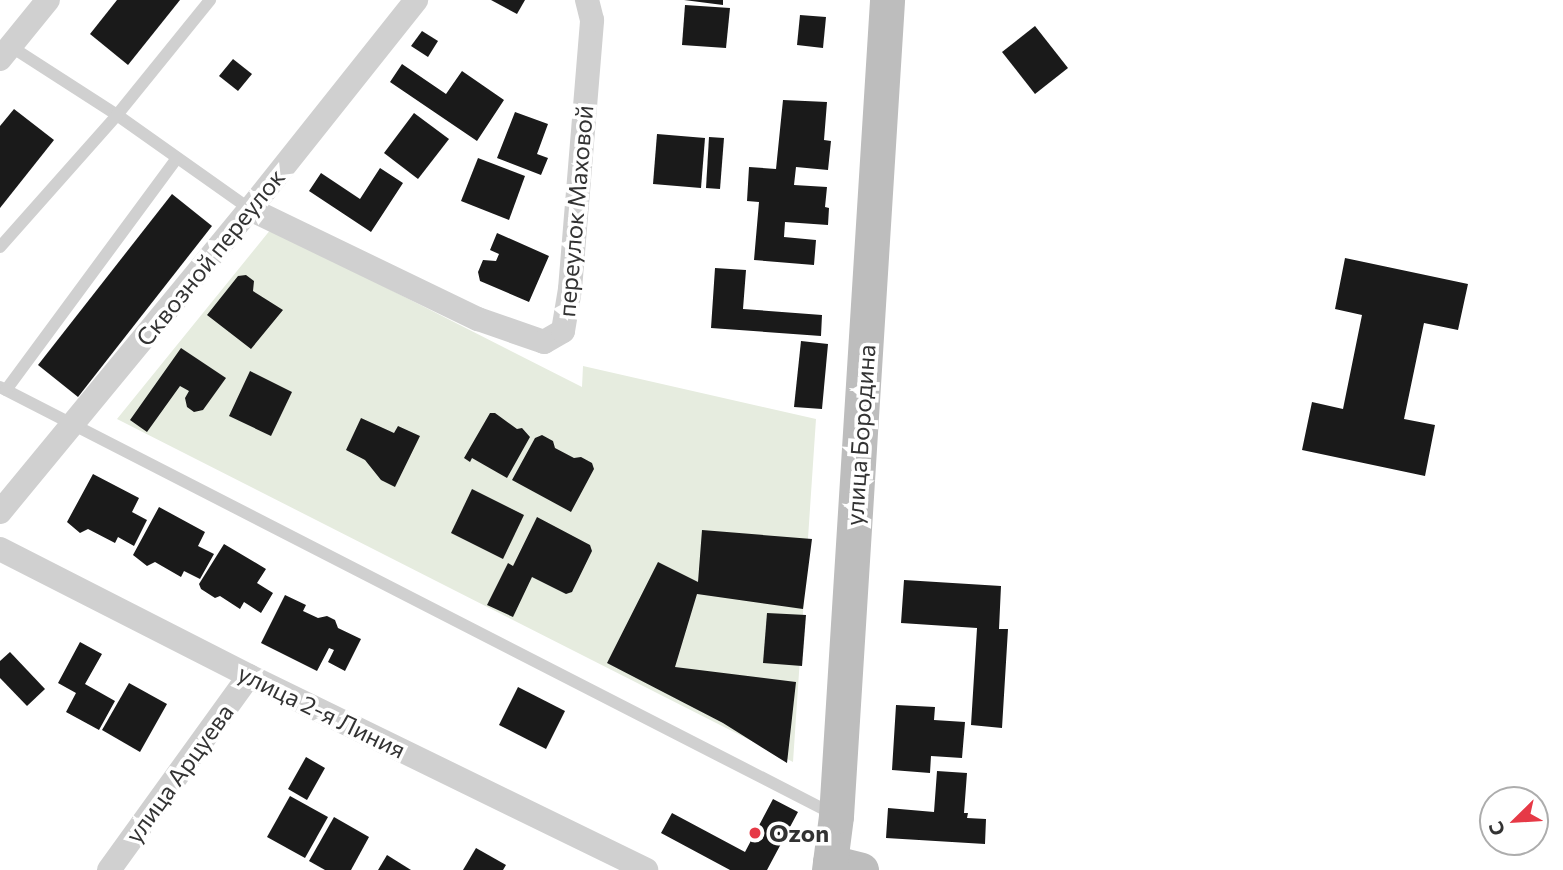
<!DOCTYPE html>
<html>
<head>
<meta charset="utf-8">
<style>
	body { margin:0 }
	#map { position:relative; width:1563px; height:870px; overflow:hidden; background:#fff; font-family:Commissioner,sans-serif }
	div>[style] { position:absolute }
	.green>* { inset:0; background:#e6ecdf }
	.building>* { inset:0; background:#1a1a1a }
	.lane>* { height:12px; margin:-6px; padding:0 6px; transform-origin:6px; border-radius:6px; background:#d0d0d0 }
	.street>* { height:24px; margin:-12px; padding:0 12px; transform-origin:12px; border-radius:12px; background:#d0d0d0 }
	.secondary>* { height:35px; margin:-17.5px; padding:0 17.5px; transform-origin:17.5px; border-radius:17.5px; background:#bdbdbd }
	.dots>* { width:19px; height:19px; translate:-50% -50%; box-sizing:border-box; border:4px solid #fff; border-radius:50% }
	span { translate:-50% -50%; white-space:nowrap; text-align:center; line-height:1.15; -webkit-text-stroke:7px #fff; paint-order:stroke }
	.street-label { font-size:24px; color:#333 }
	.poi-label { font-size:24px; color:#333; font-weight:700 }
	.left { translate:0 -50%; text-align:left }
	.north { position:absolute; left:1479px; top:786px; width:70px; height:70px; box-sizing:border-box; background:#fff; border:2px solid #adadad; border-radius:50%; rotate:246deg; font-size:19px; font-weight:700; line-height:28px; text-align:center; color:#333 }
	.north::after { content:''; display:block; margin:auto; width:24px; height:32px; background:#e63946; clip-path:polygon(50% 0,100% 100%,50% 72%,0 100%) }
</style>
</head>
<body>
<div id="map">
	<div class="green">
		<i style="clip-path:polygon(271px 229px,582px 387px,583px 366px,816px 419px,793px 762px,117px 419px)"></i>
	</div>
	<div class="building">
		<i style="clip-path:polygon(117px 0,180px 0,128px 65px,90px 34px)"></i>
		<i style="clip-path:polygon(491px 0,525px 0,517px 14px)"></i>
		<i style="clip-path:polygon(684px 0,723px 0,723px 5px)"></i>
		<i style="clip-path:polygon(685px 5px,730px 8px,726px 48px,682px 45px)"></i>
		<i style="clip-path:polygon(800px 15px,826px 17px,823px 48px,797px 45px)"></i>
		<i style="clip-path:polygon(1035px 26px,1068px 68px,1035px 94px,1002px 52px)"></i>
		<i style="clip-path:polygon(422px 31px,438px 41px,428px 57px,411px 46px)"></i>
		<i style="clip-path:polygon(233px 59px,252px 74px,238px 91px,219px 76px)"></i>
		<i style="clip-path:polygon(402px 64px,446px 94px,462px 71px,504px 100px,477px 141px,390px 82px)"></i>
		<i style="clip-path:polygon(783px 100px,827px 102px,824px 140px,831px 141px,828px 170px,796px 167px,794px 185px,827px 187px,825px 207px,829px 208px,828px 225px,785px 222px,784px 237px,816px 240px,814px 265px,754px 260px,759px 202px,747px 201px,749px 167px,776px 169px)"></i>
		<i style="clip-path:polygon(14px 109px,54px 140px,0 208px,0 126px)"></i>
		<i style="clip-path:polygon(515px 112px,548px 124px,537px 154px,548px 158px,541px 175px,497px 158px)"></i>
		<i style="clip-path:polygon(414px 113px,449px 139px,418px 179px,384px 153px)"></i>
		<i style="clip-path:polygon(657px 134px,705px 138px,701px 188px,653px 184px)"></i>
		<i style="clip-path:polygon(709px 137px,724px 138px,720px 189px,706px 188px)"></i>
		<i style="clip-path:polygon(478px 158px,525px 176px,509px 220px,461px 201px)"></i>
		<i style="clip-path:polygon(380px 168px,403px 183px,371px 232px,309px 191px,321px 173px,360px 199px)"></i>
		<i style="clip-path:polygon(172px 194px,212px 226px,78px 397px,38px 365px)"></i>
		<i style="clip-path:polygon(497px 233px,549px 256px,529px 302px,480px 281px,478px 272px,483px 260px,496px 261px,499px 254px,490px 250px)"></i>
		<i style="clip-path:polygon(1345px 258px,1468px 284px,1458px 330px,1424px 323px,1404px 419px,1435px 425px,1425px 476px,1302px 450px,1312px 402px,1343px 409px,1362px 315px,1335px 309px)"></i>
		<i style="clip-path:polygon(715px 268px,746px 270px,743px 309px,822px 315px,821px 336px,711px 328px)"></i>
		<i style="clip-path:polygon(246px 275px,254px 281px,253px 291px,283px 310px,251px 349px,207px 315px,238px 276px)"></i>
		<i style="clip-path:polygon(801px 341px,828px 344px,822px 409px,794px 407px)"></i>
		<i style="clip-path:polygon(181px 348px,226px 378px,203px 410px,194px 412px,187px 407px,185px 398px,189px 391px,180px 386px,147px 432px,130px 420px)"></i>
		<i style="clip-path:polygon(250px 371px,292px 392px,271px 436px,229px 416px)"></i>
		<i style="clip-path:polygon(490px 413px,495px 413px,517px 429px,522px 428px,530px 437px,507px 478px,472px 458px,470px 462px,464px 458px)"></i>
		<i style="clip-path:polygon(361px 418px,394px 433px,398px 426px,420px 436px,395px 487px,381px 480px,365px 460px,346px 450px)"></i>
		<i style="clip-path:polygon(542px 435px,553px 441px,555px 448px,574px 458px,581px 457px,592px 463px,594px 469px,571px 512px,512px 480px,535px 438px)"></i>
		<i style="clip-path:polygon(93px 474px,139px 498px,132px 512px,147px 520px,134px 546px,118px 537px,115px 543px,88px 529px,80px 533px,67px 522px)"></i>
		<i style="clip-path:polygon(472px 489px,524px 515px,503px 559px,451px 533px)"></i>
		<i style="clip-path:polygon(159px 507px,205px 532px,198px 546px,214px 554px,200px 579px,184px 571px,181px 577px,155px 562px,147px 566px,133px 555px)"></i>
		<i style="clip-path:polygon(537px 517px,590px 545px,592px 551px,572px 592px,566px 594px,532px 577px,513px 617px,487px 605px,508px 563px,513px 566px)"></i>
		<i style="clip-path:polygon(702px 530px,812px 539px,803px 609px,697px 594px,675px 667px,796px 682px,787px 763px,723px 723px,607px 663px,658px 562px,698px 582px)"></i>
		<i style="clip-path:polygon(224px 544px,266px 569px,257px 583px,273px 593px,261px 613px,244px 602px,240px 609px,220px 596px,215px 598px,201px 589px,199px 584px)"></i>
		<i style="clip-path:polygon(904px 580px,1001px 586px,999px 629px,1008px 629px,1002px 728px,971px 725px,977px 628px,901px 623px)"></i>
		<i style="clip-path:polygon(285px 595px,306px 605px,303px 611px,318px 618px,327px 616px,335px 620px,338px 628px,361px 639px,345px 671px,328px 662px,334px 650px,329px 648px,317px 671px,261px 643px)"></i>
		<i style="clip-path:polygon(767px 613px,806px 615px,802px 666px,763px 663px)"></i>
		<i style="clip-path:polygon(80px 642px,102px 654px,85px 684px,115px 701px,99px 730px,66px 712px,76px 693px,58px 683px)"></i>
		<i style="clip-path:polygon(10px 652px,45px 689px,27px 706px,0 678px,0 661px)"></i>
		<i style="clip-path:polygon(129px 683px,167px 704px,140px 752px,102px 730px)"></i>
		<i style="clip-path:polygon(518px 687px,565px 711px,546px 749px,499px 725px)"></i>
		<i style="clip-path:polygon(896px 705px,935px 707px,934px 720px,965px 722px,962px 758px,931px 756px,930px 773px,892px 770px)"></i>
		<i style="clip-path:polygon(306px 757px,325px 768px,307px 800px,288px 789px)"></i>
		<i style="clip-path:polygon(937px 771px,967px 773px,964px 813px,968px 813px,967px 818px,986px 819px,985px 844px,886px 838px,888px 808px,934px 812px)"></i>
		<i style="clip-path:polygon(290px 796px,328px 817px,305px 858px,267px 837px)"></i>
		<i style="clip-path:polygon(773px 799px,798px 812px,767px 870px,730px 870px,661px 833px,672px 813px,745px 852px)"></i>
		<i style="clip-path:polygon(334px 817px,369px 837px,351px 870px,325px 870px,309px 861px)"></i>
		<i style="clip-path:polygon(476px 848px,506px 865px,503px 870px,463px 870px)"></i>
		<i style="clip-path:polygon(387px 855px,411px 870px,378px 870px)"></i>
	</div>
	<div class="lane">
		<i style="left:10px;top:46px;width:127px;rotate:32.8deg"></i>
		<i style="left:117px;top:115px;width:163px;rotate:35.3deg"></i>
		<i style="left:0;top:247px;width:176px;rotate:-48.4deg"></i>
		<i style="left:117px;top:115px;width:148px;rotate:-51deg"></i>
		<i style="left:0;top:387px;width:936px;rotate:27.14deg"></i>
		<i style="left:6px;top:390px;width:287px;rotate:-53.6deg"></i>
	</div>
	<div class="street">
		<i style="left:0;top:59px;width:76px;rotate:-50.9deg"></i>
		<i style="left:250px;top:209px;width:253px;rotate:25.8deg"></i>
		<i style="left:478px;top:319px;width:70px;rotate:19.2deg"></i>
		<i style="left:544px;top:342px;width:22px;rotate:-30deg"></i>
		<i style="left:563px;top:331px;width:43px;rotate:-80.5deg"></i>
		<i style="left:570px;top:289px;width:270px;rotate:-85.3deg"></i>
		<i style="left:592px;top:20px;width:21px;rotate:-104deg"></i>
		<i style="left:0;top:512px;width:393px;rotate:-50.5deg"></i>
		<i style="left:250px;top:209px;width:267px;rotate:-51.5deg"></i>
		<i style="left:0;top:549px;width:280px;rotate:27deg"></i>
		<i style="left:249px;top:676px;width:442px;rotate:26deg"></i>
		<i style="left:109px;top:870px;width:239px;rotate:-54.2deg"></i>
	</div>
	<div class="secondary">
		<i style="left:830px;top:862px;width:32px;rotate:14deg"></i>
		<i style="left:829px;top:870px;width:54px;rotate:-82.6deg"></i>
		<i style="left:836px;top:816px;width:818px;rotate:-86.42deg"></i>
	</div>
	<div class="dots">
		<i style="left:755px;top:833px;background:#e63946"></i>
	</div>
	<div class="street-label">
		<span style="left:575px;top:211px;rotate:-85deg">переулок Маховой</span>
		<span style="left:210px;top:257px;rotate:-51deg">Сквозной переулок</span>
		<span style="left:860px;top:435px;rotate:-86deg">улица Бородина</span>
		<span style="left:322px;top:711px;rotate:26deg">улица 2-я Линия</span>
		<span style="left:179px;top:773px;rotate:-54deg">улица Арцуева</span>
	</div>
	<div class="poi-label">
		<span class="left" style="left:769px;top:833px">Ozon</span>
	</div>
	<div class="north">С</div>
</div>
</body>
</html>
